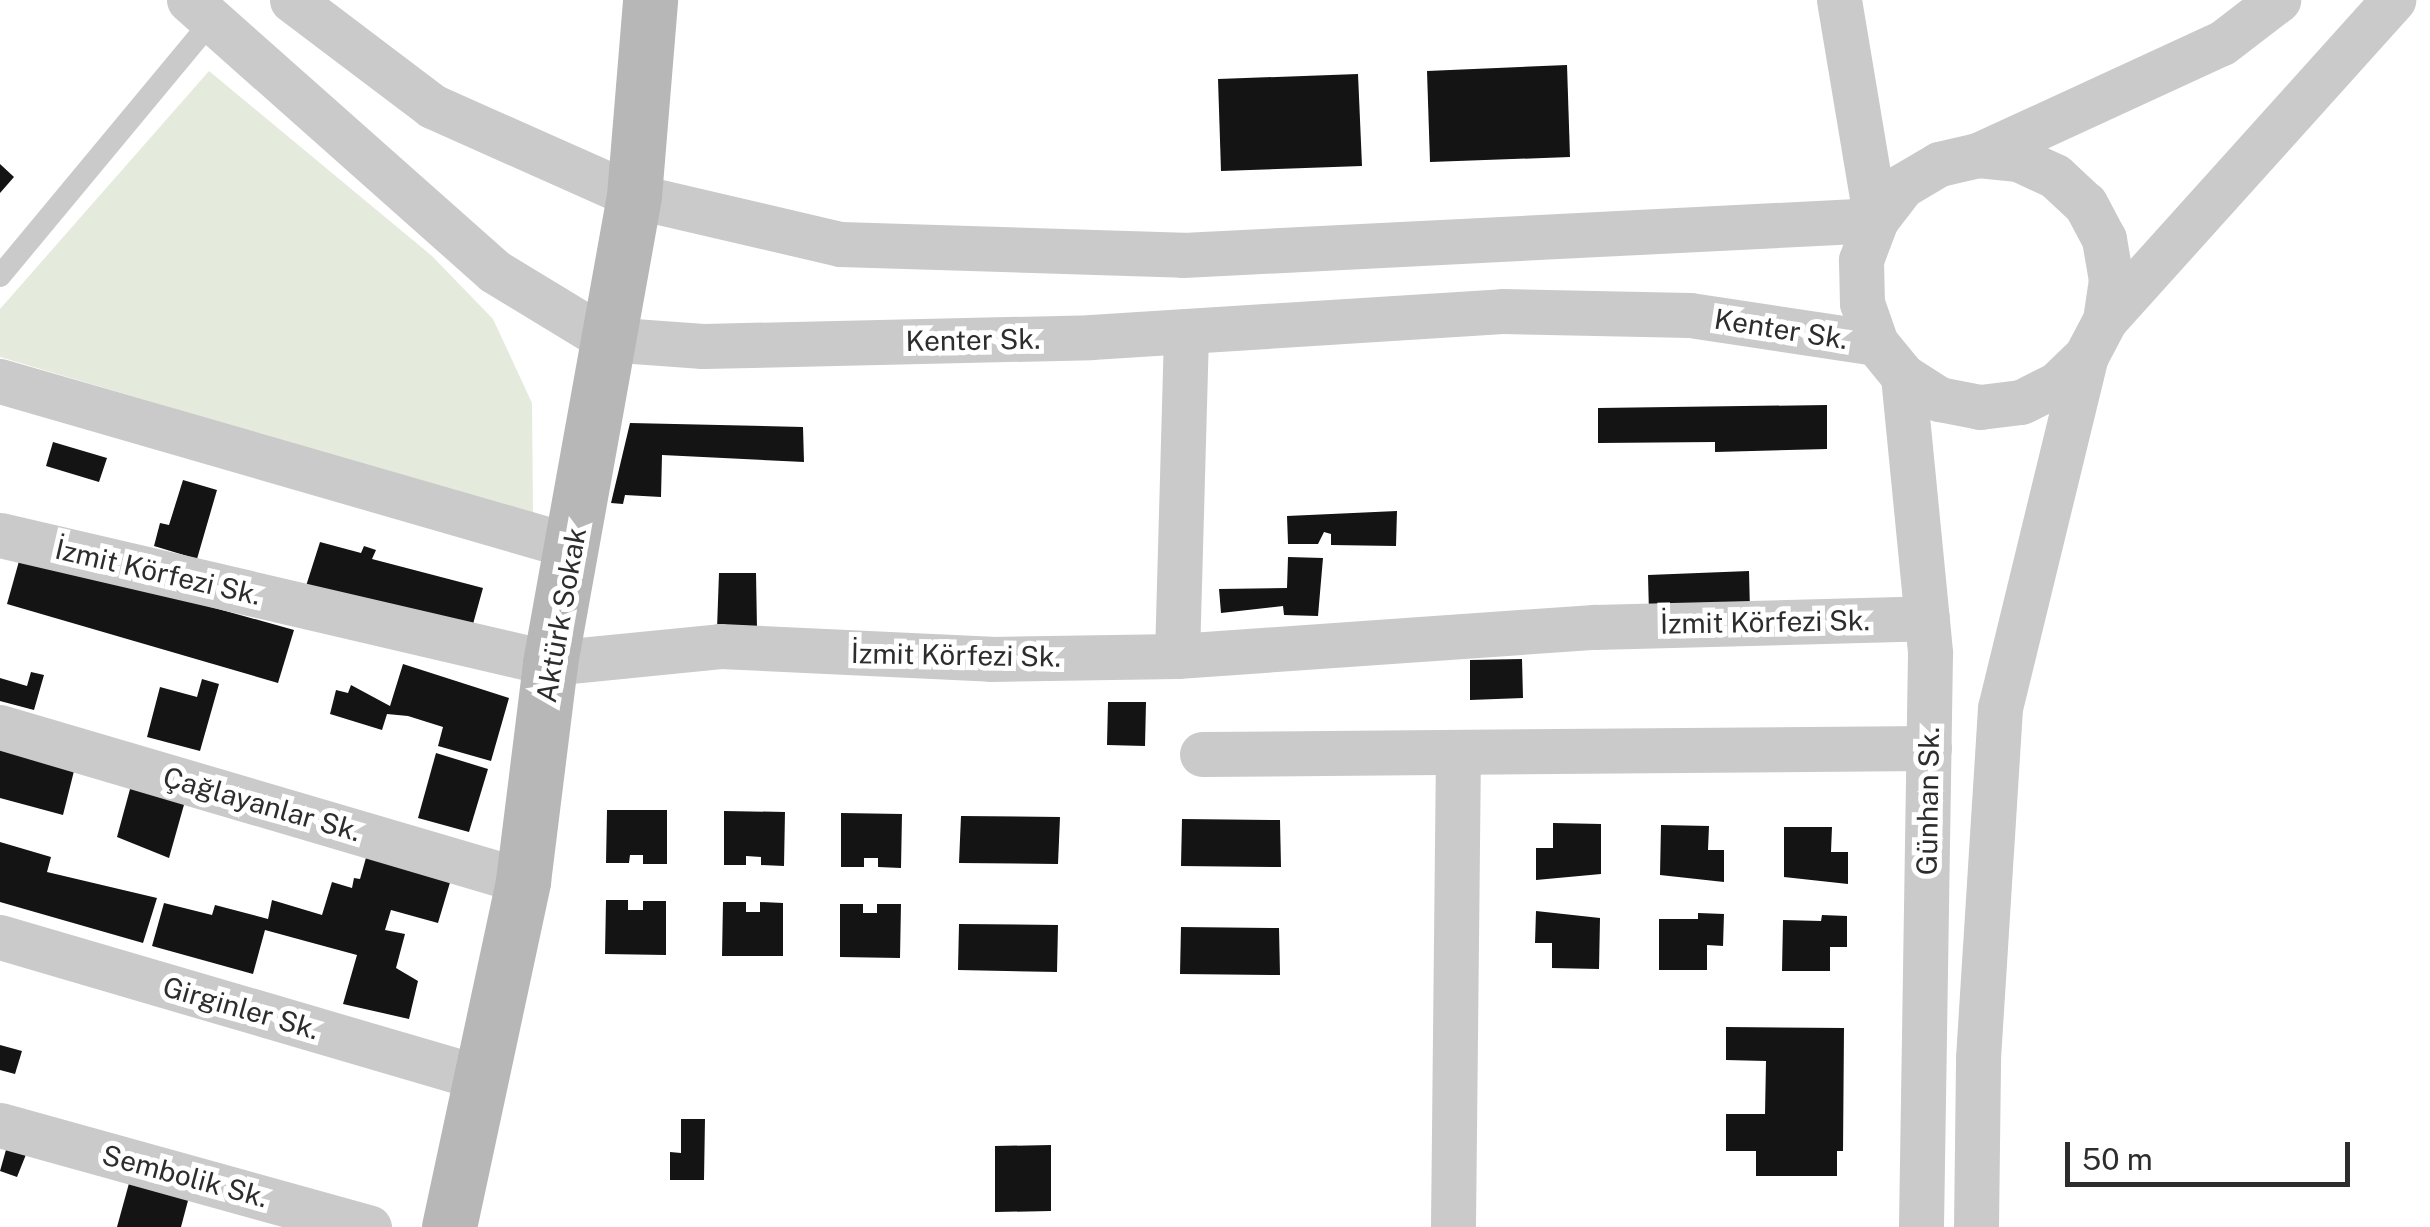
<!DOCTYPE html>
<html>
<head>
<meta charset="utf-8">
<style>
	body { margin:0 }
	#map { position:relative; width:2430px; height:1227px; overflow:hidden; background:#fff; font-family:"Public Sans",sans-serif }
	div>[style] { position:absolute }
	.green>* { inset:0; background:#e4eadc }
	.building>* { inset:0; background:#141414 }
	.lane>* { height:22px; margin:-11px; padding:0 11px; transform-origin:11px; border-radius:11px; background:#cacaca }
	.street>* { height:45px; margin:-22.5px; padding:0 22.5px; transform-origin:22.5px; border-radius:22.5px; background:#cacaca }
	.secondary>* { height:55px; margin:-27.5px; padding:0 27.5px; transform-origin:27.5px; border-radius:27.5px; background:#b7b7b7 }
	span { translate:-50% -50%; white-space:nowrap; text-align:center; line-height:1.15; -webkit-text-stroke:10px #fff; paint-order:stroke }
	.street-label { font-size:28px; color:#2d2d2d }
	.scale { position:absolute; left:2065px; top:1142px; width:285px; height:45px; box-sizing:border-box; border:5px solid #2d2d2d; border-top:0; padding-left:12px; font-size:30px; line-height:35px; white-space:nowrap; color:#2d2d2d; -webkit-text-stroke:8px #fff; paint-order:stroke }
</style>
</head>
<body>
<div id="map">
	<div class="green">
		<i style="clip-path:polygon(209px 71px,432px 256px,493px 319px,532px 403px,533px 515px,0 357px,0 309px)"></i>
	</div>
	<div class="building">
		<i style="clip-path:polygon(1567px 65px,1570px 157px,1430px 162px,1427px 71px)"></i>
		<i style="clip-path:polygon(1358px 74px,1362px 166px,1221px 171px,1218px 79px)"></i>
		<i style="clip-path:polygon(0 164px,14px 177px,0 193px)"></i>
		<i style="clip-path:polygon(1827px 405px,1827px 449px,1715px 452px,1715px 442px,1598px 443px,1598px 408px)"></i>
		<i style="clip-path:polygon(630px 423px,803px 427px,804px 462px,662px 455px,661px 497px,625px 495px,623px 504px,611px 503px)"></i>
		<i style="clip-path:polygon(53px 442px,107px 458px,99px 482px,46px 466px)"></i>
		<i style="clip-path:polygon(183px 480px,217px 490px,197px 559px,154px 546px,160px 523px,169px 525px)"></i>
		<i style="clip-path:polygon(1397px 511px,1396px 546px,1331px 545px,1331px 534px,1324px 532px,1318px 544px,1288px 544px,1287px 516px)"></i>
		<i style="clip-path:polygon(320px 542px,361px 553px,364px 546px,376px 550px,372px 559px,483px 588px,470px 635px,306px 586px)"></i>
		<i style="clip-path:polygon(21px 554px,294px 630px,278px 683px,7px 604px)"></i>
		<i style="clip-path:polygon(1288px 557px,1323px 558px,1318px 616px,1284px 615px,1283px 606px,1221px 613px,1219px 589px,1287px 588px)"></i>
		<i style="clip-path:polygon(1749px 571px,1750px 611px,1649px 613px,1648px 575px)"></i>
		<i style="clip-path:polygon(719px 573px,756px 573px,757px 629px,717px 629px)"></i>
		<i style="clip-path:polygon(1522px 659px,1523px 698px,1470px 700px,1470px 660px)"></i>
		<i style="clip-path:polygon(403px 664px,509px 698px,491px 761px,438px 746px,443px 727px,408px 716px,387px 714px,382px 730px,330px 714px,336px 690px,348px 693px,351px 685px,390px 706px)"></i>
		<i style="clip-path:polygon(31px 672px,44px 675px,34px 710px,0 701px,0 678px,27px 686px)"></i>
		<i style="clip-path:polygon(202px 679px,219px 684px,200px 751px,147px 737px,160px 687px,197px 697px)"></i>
		<i style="clip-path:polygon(1108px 702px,1146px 702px,1145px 746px,1107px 745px)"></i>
		<i style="clip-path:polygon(0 747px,75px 767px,63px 815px,0 798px)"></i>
		<i style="clip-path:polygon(436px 753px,488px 769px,469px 832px,418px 818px)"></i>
		<i style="clip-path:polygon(133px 778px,187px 794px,169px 858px,117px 837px)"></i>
		<i style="clip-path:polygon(607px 810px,667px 810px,667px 864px,643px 864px,643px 855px,630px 855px,629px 863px,606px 863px)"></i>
		<i style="clip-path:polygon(724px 811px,785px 812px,784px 866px,761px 865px,761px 857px,746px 856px,746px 865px,724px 865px)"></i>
		<i style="clip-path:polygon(841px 813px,902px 814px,901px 868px,878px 867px,878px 858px,864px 858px,864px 867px,841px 867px)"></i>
		<i style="clip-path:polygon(961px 816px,1060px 817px,1058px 864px,959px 863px)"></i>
		<i style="clip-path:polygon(1182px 819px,1280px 820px,1281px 867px,1181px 866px)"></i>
		<i style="clip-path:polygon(1553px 823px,1601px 824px,1601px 874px,1536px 880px,1536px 848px,1553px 848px)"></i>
		<i style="clip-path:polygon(1661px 825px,1709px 826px,1708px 850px,1724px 850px,1724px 882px,1660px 875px)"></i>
		<i style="clip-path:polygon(1784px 827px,1832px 827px,1831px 852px,1848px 852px,1848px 884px,1784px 877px)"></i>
		<i style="clip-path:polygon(0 842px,51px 857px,47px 872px,157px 898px,143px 943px,0 902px)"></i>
		<i style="clip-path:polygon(369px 847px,454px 869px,438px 923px,391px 910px,385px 930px,405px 934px,396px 968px,418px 981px,409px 1019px,343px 1004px,357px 955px,309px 942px,265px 930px,253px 974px,152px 946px,164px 903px,212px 915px,215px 905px,268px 919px,272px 900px,322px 915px,332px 882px,352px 888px,354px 878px,360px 879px)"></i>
		<i style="clip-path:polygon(606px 900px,628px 900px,628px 910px,643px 910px,643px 901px,666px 901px,666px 955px,605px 954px)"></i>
		<i style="clip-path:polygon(723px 902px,746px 902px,746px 912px,760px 912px,760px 902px,783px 903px,783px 956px,722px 956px)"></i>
		<i style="clip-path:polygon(840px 904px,863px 904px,863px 913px,877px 913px,877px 904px,901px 904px,900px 958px,840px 957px)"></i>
		<i style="clip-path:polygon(1536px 911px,1600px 918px,1599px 969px,1552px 968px,1552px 943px,1535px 943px)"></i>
		<i style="clip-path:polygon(1698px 913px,1724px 914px,1723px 946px,1707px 945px,1707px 970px,1659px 970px,1659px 919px,1698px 919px)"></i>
		<i style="clip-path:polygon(1822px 915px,1847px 916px,1847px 947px,1830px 947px,1830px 971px,1782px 971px,1783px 920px,1821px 921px)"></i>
		<i style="clip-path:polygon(959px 924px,1058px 925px,1057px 972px,958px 970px)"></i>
		<i style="clip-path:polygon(1181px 927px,1279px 928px,1280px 975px,1180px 974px)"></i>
		<i style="clip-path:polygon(1726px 1027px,1844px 1028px,1843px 1151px,1837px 1151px,1837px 1176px,1756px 1176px,1756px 1151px,1726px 1151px,1726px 1114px,1765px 1114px,1766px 1061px,1726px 1060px)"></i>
		<i style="clip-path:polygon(0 1045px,22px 1051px,15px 1074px,0 1070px)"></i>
		<i style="clip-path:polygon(681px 1119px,705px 1119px,704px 1180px,670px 1180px,670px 1152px,681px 1153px)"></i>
		<i style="clip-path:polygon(9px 1139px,29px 1147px,17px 1177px,0 1171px)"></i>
		<i style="clip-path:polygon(1051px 1145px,1051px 1211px,995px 1212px,995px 1146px)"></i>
		<i style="clip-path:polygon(131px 1176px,190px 1193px,181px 1227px,117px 1227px)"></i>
	</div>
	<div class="lane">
		<i style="left:0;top:276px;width:332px;rotate:-50.3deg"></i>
	</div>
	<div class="street">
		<i style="left:189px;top:0;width:408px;rotate:41.6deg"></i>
		<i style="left:494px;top:271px;width:131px;rotate:31.3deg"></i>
		<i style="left:606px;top:339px;width:97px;rotate:4.1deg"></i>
		<i style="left:703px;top:346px;width:388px;rotate:-1.3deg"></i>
		<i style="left:1091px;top:337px;width:412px;rotate:-3.6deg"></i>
		<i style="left:1502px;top:311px;width:188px;rotate:1.2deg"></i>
		<i style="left:1690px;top:315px;width:188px;rotate:8.6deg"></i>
		<i style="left:292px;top:0;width:176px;rotate:37.1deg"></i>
		<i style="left:432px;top:106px;width:221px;rotate:24deg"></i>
		<i style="left:634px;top:196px;width:212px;rotate:13.1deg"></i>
		<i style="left:840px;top:244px;width:343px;rotate:1.8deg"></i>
		<i style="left:1183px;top:255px;width:694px;rotate:-2.89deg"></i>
		<i style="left:1839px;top:0;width:223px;rotate:80.5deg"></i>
		<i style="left:1876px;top:220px;width:43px;rotate:110.6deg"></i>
		<i style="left:1861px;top:260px;width:43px;rotate:88.7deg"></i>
		<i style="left:1862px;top:303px;width:42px;rotate:70.7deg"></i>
		<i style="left:1876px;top:343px;width:43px;rotate:50.7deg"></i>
		<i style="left:1903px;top:376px;width:43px;rotate:32.6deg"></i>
		<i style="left:1939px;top:399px;width:42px;rotate:11deg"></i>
		<i style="left:1980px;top:407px;width:41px;rotate:-7deg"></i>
		<i style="left:2021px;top:402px;width:40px;rotate:-26.6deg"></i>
		<i style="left:2057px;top:384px;width:40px;rotate:-44deg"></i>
		<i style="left:2086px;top:356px;width:41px;rotate:-62.2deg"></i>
		<i style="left:2105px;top:320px;width:40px;rotate:-81.5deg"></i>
		<i style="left:2111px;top:280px;width:42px;rotate:-99.7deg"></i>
		<i style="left:2104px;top:239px;width:40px;rotate:-118deg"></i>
		<i style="left:2085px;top:204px;width:41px;rotate:-137deg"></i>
		<i style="left:2055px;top:176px;width:41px;rotate:-155.3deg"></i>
		<i style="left:2018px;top:159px;width:40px;rotate:-174.3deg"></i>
		<i style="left:1978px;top:155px;width:40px;rotate:167deg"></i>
		<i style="left:1939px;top:164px;width:43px;rotate:149.3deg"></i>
		<i style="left:1902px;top:186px;width:43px;rotate:127.4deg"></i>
		<i style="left:1978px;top:155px;width:268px;rotate:-24.7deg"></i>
		<i style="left:2222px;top:43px;width:71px;rotate:-37.5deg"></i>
		<i style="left:2105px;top:320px;width:431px;rotate:-48deg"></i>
		<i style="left:1903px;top:376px;width:278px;rotate:84.4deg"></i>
		<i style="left:1930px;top:653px;width:574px;rotate:90.9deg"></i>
		<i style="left:0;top:381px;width:598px;rotate:16.13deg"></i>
		<i style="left:0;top:535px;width:565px;rotate:13.1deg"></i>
		<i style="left:550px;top:663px;width:171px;rotate:-5.7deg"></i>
		<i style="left:720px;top:646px;width:271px;rotate:2.7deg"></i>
		<i style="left:991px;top:659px;width:186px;rotate:-0.9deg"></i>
		<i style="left:1177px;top:656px;width:418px;rotate:-4deg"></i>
		<i style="left:1594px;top:627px;width:333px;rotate:-1.5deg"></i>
		<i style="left:1177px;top:656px;width:325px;rotate:-88.4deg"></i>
		<i style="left:0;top:727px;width:545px;rotate:16.41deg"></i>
		<i style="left:1202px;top:754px;width:727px;rotate:-0.47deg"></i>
		<i style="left:0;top:937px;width:501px;rotate:16.34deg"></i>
		<i style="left:0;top:1125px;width:383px;rotate:15.5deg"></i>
		<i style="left:1453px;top:1227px;width:475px;rotate:-89.4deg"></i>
		<i style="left:1976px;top:1227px;width:169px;rotate:-89.3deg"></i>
		<i style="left:1978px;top:1058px;width:351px;rotate:-86.4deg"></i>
		<i style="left:2000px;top:708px;width:362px;rotate:-76.3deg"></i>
	</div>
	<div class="secondary">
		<i style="left:449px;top:1227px;width:354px;rotate:-77.9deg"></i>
		<i style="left:523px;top:881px;width:220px;rotate:-82.9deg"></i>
		<i style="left:550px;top:663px;width:474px;rotate:-79.8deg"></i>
		<i style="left:634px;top:196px;width:197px;rotate:-85.3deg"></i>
	</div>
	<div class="street-label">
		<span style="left:1781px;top:329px;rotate:9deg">Kenter Sk.</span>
		<span style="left:973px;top:340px;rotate:-1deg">Kenter Sk.</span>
		<span style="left:158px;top:572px;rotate:13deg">İzmit Körfezi Sk.</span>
		<span style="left:561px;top:615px;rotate:-80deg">Aktürk Sokak</span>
		<span style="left:1765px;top:622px;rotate:-1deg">İzmit Körfezi Sk.</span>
		<span style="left:956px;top:655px;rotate:1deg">İzmit Körfezi Sk.</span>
		<span style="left:1928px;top:801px;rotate:-89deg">Günhan Sk.</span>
		<span style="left:262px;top:804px;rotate:16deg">Çağlayanlar Sk.</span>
		<span style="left:241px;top:1008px;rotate:16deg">Girginler Sk.</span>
		<span style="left:185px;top:1176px;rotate:15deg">Sembolik Sk.</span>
	</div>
	<div class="scale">50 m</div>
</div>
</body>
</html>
